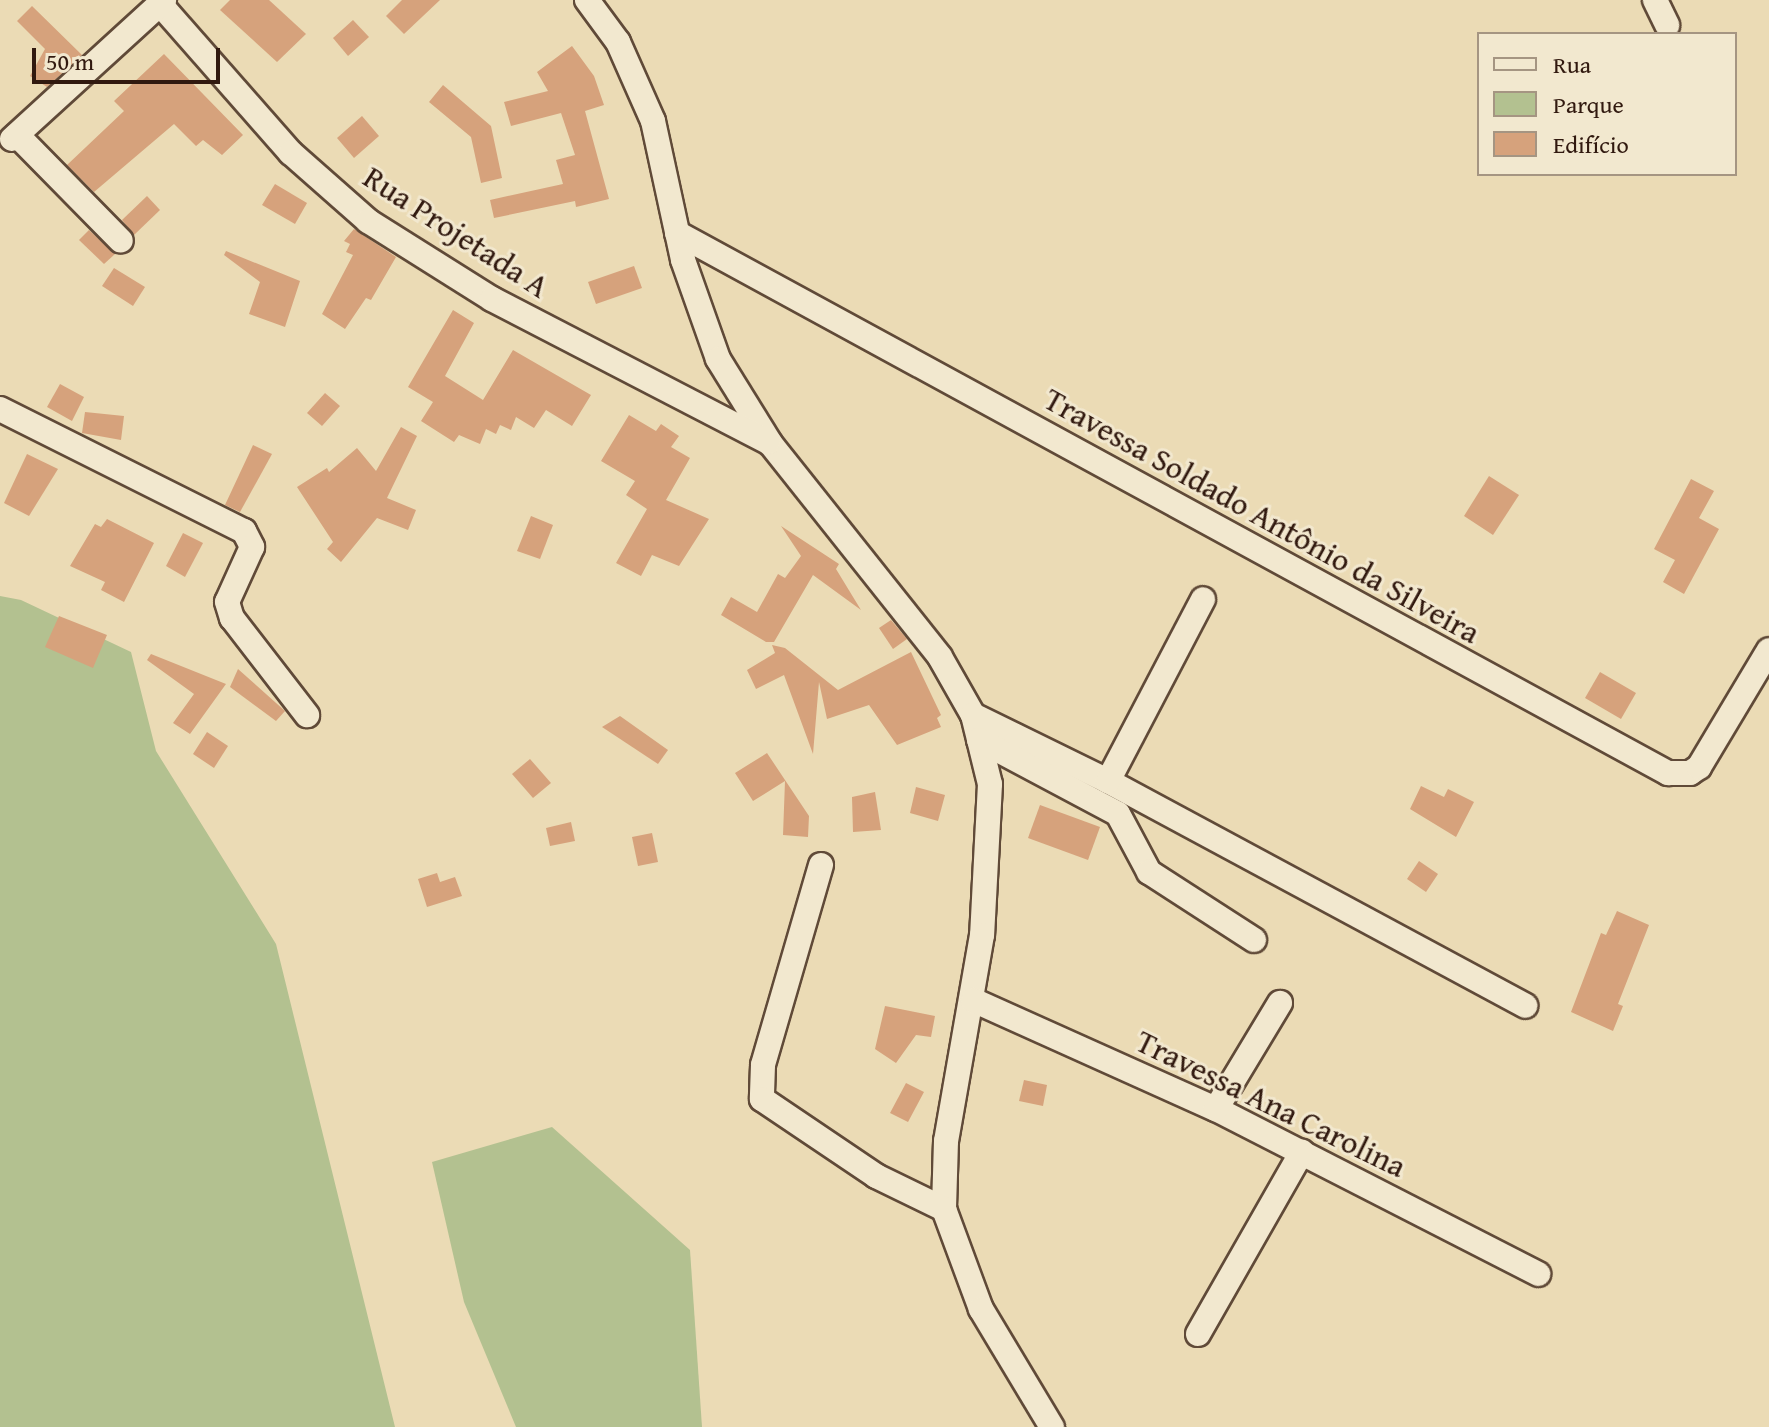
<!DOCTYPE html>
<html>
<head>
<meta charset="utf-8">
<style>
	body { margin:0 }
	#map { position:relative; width:1769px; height:1427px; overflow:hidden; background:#ebdbb5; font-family:"Gentium Book Plus",serif }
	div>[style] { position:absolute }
	.green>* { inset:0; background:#b3c190 }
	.building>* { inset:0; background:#d6a27c }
	.roads { filter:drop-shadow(2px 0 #604a38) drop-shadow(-2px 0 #604a38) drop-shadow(0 2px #604a38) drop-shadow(0 -2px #604a38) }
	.street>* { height:24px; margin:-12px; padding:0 12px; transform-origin:12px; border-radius:12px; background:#f2e8cf }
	span { translate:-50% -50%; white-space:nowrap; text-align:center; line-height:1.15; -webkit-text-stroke:6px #f2e8cf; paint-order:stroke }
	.street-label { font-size:32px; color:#31190f }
	.legend { position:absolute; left:1477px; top:32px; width:260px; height:144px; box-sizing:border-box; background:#f2e8cf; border:2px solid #a59582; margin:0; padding:10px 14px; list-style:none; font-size:24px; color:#31190f }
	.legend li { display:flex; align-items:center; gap:16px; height:40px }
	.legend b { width:40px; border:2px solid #a59582 }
	.scale { position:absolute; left:32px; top:48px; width:188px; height:36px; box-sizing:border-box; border:4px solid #31190f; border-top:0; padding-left:10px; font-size:24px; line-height:28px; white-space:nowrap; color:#31190f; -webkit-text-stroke:6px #f2e8cf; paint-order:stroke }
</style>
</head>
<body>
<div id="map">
	<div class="green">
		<i style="clip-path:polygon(0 596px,21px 600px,131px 652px,156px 751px,276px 944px,395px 1427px,0 1427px)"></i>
		<i style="clip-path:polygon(552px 1127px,690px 1250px,702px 1427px,516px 1427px,464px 1302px,432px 1162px)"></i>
	</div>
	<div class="building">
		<i style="clip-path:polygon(230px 0,269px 0,306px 34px,277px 62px,220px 10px)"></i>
		<i style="clip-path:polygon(402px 0,440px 0,404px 34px,386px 16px)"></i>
		<i style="clip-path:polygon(32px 6px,82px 55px,47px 87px,30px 76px,45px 49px,17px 21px)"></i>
		<i style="clip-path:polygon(353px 20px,369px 37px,348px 56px,333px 38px)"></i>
		<i style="clip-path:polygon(572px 46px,594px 76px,604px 105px,585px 111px,609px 199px,576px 207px,575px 201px,494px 218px,490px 200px,563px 184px,556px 160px,575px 155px,561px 113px,511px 126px,504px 102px,548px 91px,537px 72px)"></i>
		<i style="clip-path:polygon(164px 54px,243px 135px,222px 155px,203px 140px,196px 146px,174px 124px,94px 192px,67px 165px,124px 111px,114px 101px)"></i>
		<i style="clip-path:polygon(443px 85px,491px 126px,502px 178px,481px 183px,471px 137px,429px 102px)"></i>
		<i style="clip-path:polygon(362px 116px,379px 136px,354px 158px,337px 138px)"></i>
		<i style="clip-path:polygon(275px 184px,307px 203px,295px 224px,262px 205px)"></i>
		<i style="clip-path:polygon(147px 196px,160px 210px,134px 235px,122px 220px)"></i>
		<i style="clip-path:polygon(354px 229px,396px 257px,371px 300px,366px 298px,345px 329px,322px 314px,353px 255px,346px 252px,350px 244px,344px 241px)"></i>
		<i style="clip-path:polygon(89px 230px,115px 254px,104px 264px,79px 240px)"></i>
		<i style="clip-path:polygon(226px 251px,300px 281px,285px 327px,249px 314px,260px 282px,224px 255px)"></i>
		<i style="clip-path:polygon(634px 266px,642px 288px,596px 304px,588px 282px)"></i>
		<i style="clip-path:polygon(114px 268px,145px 287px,133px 306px,102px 286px)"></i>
		<i style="clip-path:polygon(453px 310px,474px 323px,445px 376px,483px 400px,513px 350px,591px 395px,572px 426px,546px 410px,534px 428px,516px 417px,511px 430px,500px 425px,496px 434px,486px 429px,480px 444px,459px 435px,454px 442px,421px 421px,433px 402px,408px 387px)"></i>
		<i style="clip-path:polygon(60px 384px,84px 397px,72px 421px,47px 407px)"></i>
		<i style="clip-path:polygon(325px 393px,340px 406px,322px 426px,307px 413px)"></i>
		<i style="clip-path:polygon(85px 412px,124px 416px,121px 440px,82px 433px)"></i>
		<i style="clip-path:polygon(629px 415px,656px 431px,661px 424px,679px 436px,671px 447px,690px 458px,666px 500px,709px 519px,679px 566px,652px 555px,641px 576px,616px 563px,647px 509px,626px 495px,635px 481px,601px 461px)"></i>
		<i style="clip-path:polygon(401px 427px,417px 436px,387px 498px,416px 510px,408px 530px,377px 518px,341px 562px,327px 549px,333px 542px,297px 487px,327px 468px,329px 472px,357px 448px,376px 471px)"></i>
		<i style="clip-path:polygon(253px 445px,272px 454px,240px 512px,225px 505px)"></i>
		<i style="clip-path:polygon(27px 454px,58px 469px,29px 516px,4px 503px)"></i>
		<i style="clip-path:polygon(1489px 476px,1519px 495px,1493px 535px,1464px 516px)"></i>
		<i style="clip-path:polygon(1691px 479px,1714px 491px,1699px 518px,1719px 529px,1684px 594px,1663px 582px,1675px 560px,1654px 549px)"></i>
		<i style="clip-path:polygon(531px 516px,553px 525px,540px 559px,517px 551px)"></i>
		<i style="clip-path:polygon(107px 519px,154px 543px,124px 602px,101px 590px,105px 582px,70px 566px,95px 524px,101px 527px)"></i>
		<i style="clip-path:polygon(781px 526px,839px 564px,836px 569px,861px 610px,813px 575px,774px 642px,766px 642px,721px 615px,731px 597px,757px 612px,778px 574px,785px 578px,801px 556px)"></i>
		<i style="clip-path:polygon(183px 533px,203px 543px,185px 577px,166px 566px)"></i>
		<i style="clip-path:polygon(59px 616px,107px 635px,93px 668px,45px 647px)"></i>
		<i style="clip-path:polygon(891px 620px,907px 639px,893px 649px,879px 628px)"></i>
		<i style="clip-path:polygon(772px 645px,785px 648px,838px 690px,911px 652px,941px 715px,937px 718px,941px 727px,897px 745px,869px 705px,827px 719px,819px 682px,813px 754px,784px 675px,756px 689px,747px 670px,775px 653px)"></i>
		<i style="clip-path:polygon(151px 654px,226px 684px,190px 734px,173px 723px,194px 694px,147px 660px)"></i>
		<i style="clip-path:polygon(238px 669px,285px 711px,276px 721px,230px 687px)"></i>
		<i style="clip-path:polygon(1600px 672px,1636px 693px,1621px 719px,1585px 698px)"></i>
		<i style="clip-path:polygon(620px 716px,668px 750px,658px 764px,602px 727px)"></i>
		<i style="clip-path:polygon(207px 732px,228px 746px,214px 768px,193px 754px)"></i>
		<i style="clip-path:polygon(767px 753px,809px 816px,808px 837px,783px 835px,785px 781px,753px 801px,735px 773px)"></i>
		<i style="clip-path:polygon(530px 759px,551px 783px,533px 798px,512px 774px)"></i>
		<i style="clip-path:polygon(1421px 786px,1444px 797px,1448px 789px,1474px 802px,1456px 837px,1410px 809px)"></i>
		<i style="clip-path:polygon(916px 787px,945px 795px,938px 821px,910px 813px)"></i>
		<i style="clip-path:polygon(875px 792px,881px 830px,853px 832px,852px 797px)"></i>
		<i style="clip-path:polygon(1040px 805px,1100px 827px,1088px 860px,1028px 838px)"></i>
		<i style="clip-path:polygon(571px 822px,575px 841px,550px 846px,546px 828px)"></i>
		<i style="clip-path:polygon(652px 833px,658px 862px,638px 866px,632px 837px)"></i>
		<i style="clip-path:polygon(1419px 861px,1438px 874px,1426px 892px,1407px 879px)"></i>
		<i style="clip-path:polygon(437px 873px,440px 882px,455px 877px,462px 896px,427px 907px,418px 879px)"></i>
		<i style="clip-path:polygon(1617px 911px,1649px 925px,1618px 1004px,1623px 1006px,1613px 1031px,1571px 1012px,1601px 933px,1606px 935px)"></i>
		<i style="clip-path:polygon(885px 1006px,935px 1016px,931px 1037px,916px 1035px,896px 1063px,875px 1049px)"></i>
		<i style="clip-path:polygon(1024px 1080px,1047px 1085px,1043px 1106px,1019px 1101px)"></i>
		<i style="clip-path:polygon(906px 1083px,924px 1092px,908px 1122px,890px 1113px)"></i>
	</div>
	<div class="roads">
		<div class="street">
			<i style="left:587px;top:0;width:52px;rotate:53.6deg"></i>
			<i style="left:618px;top:42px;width:86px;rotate:66.1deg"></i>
			<i style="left:653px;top:121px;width:142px;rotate:77.8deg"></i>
			<i style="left:683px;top:260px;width:105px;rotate:70.5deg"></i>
			<i style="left:718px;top:359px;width:99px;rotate:58.2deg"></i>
			<i style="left:770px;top:443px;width:273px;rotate:51.5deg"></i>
			<i style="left:940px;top:657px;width:67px;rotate:60.4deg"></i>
			<i style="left:973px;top:715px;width:71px;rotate:76.2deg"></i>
			<i style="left:990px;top:784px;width:151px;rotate:93deg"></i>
			<i style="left:982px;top:935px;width:209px;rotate:99.9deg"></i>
			<i style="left:946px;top:1141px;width:68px;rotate:91.7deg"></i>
			<i style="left:944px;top:1209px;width:107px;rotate:69.7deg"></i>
			<i style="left:981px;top:1309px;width:138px;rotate:59deg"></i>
			<i style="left:1655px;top:0;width:28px;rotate:64deg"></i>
			<i style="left:160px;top:4px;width:198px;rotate:48.7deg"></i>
			<i style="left:291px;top:153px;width:103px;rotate:41.4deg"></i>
			<i style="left:368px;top:221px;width:146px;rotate:32.2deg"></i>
			<i style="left:492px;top:299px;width:311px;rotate:27.4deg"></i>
			<i style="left:17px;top:135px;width:148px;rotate:45.5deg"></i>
			<i style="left:12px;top:139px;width:206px;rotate:-42.4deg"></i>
			<i style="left:677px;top:233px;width:1129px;rotate:28.59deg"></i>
			<i style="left:1668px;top:773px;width:22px"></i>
			<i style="left:1690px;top:773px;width:11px;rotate:-34deg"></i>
			<i style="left:1699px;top:767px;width:136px;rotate:-59.1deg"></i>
			<i style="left:0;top:409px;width:273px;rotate:26.6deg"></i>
			<i style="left:244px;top:531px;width:18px;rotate:63deg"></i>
			<i style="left:252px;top:547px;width:60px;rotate:114.4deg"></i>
			<i style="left:227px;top:602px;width:17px;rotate:73deg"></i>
			<i style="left:232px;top:618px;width:123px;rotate:52.3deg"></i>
			<i style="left:973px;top:715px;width:150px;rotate:26.1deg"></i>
			<i style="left:1108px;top:781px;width:474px;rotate:28.3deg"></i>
			<i style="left:979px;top:740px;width:157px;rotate:28deg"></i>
			<i style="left:1118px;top:814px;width:66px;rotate:61.9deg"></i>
			<i style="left:1149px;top:872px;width:125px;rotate:32.9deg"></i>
			<i style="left:1108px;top:781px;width:205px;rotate:-62.4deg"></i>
			<i style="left:821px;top:865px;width:208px;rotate:106.2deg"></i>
			<i style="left:763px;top:1065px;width:34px;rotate:92deg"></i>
			<i style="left:762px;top:1099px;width:138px;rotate:34deg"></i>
			<i style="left:876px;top:1176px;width:76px;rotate:25.9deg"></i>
			<i style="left:973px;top:1000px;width:266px;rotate:24.2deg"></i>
			<i style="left:1216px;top:1109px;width:362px;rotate:27.1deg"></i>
			<i style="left:1216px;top:1109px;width:124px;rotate:-58.9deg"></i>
			<i style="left:1198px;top:1334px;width:210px;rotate:-60.3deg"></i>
		</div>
	</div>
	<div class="street-label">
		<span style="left:456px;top:232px;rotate:33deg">Rua Projetada A</span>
		<span style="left:1262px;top:516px;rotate:29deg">Travessa Soldado Antônio da Silveira</span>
		<span style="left:1271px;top:1104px;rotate:26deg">Travessa Ana Carolina</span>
	</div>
	<ul class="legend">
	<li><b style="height:10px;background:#f2e8cf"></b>Rua</li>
	<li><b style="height:22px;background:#b3c190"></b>Parque</li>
	<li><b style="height:22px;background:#d6a27c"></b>Edifício</li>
	</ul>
	<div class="scale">50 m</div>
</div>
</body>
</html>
